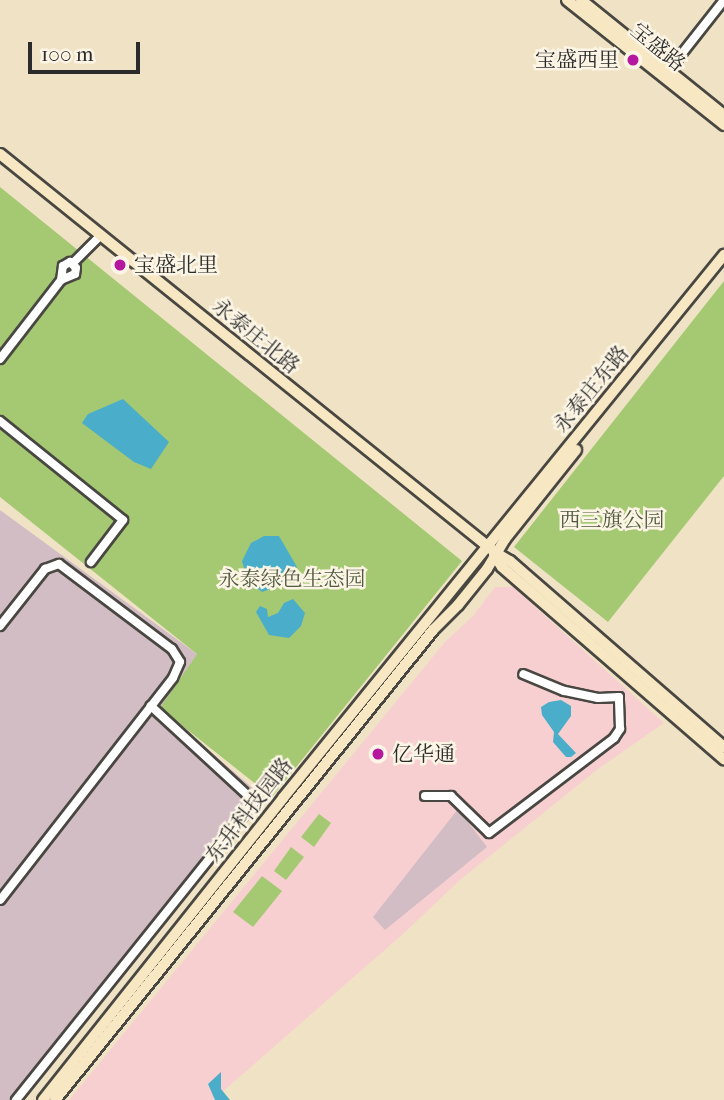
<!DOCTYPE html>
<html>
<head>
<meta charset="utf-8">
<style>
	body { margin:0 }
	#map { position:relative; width:724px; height:1100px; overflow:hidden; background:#f0e3c5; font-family:"IM FELL French Canon","Noto Serif SC",serif }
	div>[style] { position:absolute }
	.built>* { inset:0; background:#f7cfd0 }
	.industrial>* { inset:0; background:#d2bdc5 }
	.green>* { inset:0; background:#a5c972 }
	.water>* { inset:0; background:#4aadc9 }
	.roads { filter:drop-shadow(2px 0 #494742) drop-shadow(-2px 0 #494742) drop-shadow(0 2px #494742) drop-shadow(0 -2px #494742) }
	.street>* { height:8px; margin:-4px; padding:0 4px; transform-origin:4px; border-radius:4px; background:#fff }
	.secondary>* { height:10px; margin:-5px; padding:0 5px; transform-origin:5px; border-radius:5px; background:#f7e8c3 }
	.dots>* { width:19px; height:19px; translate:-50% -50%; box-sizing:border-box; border:4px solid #fcf5e5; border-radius:50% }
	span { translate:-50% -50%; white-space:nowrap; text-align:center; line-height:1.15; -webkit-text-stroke:5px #fcf5e5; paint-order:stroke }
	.street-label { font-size:21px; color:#2b2b2b }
	.poi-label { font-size:21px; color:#2b2b2b }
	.right { translate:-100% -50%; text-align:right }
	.left { translate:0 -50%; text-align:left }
	.park-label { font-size:21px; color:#505a40 }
	.scale { position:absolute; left:28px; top:42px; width:112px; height:32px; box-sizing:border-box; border:4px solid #2b2b2b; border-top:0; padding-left:9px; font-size:21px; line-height:24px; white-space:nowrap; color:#2b2b2b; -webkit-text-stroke:5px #fcf5e5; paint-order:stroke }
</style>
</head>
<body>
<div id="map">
	<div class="built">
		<i style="clip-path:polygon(495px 587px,513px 587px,664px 723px,598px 769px,460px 880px,403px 934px,213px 1100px,69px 1100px,445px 642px,473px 616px)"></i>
	</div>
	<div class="industrial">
		<i style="clip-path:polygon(0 510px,197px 654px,161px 709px,264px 798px,23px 1100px,0 1100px)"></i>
		<i style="clip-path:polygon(458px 809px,487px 847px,385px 930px,373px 917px)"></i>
	</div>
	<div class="green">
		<i style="clip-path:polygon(0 187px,462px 561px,272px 797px,160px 708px,197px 654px,0 497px)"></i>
		<i style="clip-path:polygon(724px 281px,724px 476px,608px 622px,514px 547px)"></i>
		<i style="clip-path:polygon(319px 814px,331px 823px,314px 847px,301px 837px)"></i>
		<i style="clip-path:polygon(291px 847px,304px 857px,286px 880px,274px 871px)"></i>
		<i style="clip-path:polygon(262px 876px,282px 891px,253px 927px,233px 912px)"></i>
	</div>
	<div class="water">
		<i style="clip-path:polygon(123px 399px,169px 442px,151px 469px,134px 462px,82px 423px,88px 414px)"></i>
		<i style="clip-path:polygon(264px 536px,279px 536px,297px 567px,278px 586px,262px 592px,248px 581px,242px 561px,251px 543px)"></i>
		<i style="clip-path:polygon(293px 599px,305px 613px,301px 626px,289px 638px,269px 635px,256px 612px,260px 606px,267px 609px,268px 617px,278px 613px,284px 603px)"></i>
		<i style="clip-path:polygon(561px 700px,571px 706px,571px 716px,558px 734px,576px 753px,571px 757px,566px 757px,553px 742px,554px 732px,542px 715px,541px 707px,549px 702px)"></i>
		<i style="clip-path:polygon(221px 1072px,221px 1089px,230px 1100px,215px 1100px,208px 1084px)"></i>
	</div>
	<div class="roads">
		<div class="street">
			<i style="left:669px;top:70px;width:89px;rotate:-51.8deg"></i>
			<i style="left:70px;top:262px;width:8px;rotate:45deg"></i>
			<i style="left:76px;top:268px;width:6px;rotate:99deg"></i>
			<i style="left:75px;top:274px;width:15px;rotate:157deg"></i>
			<i style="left:61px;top:280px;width:14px;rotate:-82deg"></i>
			<i style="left:63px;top:266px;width:8px;rotate:-30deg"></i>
			<i style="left:73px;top:263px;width:40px;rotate:-45deg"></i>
			<i style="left:0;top:359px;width:100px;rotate:-52.3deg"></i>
			<i style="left:0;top:421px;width:158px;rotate:38.8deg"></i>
			<i style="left:123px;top:520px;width:53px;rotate:127.3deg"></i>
			<i style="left:0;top:626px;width:73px;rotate:-51.7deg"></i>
			<i style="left:45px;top:569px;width:15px;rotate:-20deg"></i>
			<i style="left:59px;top:564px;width:141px;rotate:37deg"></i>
			<i style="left:172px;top:649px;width:15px;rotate:58deg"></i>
			<i style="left:180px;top:662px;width:17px;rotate:114deg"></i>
			<i style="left:173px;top:678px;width:281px;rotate:127.9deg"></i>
			<i style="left:425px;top:796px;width:26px"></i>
			<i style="left:451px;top:796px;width:53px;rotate:44.2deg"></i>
			<i style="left:489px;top:833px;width:157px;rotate:-37.2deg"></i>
			<i style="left:614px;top:738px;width:11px;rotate:-56deg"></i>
			<i style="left:620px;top:729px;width:32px;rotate:-92deg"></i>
			<i style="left:619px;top:697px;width:21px;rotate:177deg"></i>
			<i style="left:598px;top:698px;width:35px;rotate:-168deg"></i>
			<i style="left:564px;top:691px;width:44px;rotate:-157.5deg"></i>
			<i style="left:16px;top:1100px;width:382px;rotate:-51.3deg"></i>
			<i style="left:255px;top:802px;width:142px;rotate:-137.3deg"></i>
		</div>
		<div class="secondary">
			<i style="left:567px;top:0;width:201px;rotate:38.5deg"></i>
			<i style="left:581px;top:0;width:184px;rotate:38.8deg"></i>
			<i style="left:0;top:154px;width:637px;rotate:38.81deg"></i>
			<i style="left:496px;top:553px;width:16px;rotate:30deg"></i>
			<i style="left:510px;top:561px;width:284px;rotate:41deg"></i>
			<i style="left:494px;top:555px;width:14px;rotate:56deg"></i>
			<i style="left:502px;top:567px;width:294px;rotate:40.9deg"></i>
			<i style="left:43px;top:1100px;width:386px;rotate:-51.5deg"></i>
			<i style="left:283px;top:798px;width:700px;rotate:-50.92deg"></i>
			<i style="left:55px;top:1100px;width:603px;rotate:-51.19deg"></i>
			<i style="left:433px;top:630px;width:35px;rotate:-45deg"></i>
			<i style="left:458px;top:605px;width:46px;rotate:-51.1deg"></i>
			<i style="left:487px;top:569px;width:35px;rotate:-59deg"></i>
			<i style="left:505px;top:539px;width:114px;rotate:-51.4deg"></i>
		</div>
	</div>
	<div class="dots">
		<i style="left:633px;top:60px;background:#b5179e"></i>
		<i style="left:120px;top:265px;background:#b5179e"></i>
		<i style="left:378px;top:754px;background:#b5179e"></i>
	</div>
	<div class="street-label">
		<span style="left:658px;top:47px;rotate:39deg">宝盛路</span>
		<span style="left:256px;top:336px;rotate:39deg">永泰庄北路</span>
		<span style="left:591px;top:389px;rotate:-51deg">永泰庄东路</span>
		<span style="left:249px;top:810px;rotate:-52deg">东升科技园路</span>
	</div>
	<div class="poi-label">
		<span class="right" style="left:619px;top:60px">宝盛西里</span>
		<span class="left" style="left:134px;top:265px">宝盛北里</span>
		<span class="left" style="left:392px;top:754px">亿华通</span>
	</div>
	<div class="park-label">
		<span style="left:612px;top:520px">西三旗公园</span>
		<span style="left:292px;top:579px">永泰绿色生态园</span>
	</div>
	<div class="scale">100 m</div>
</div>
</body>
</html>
